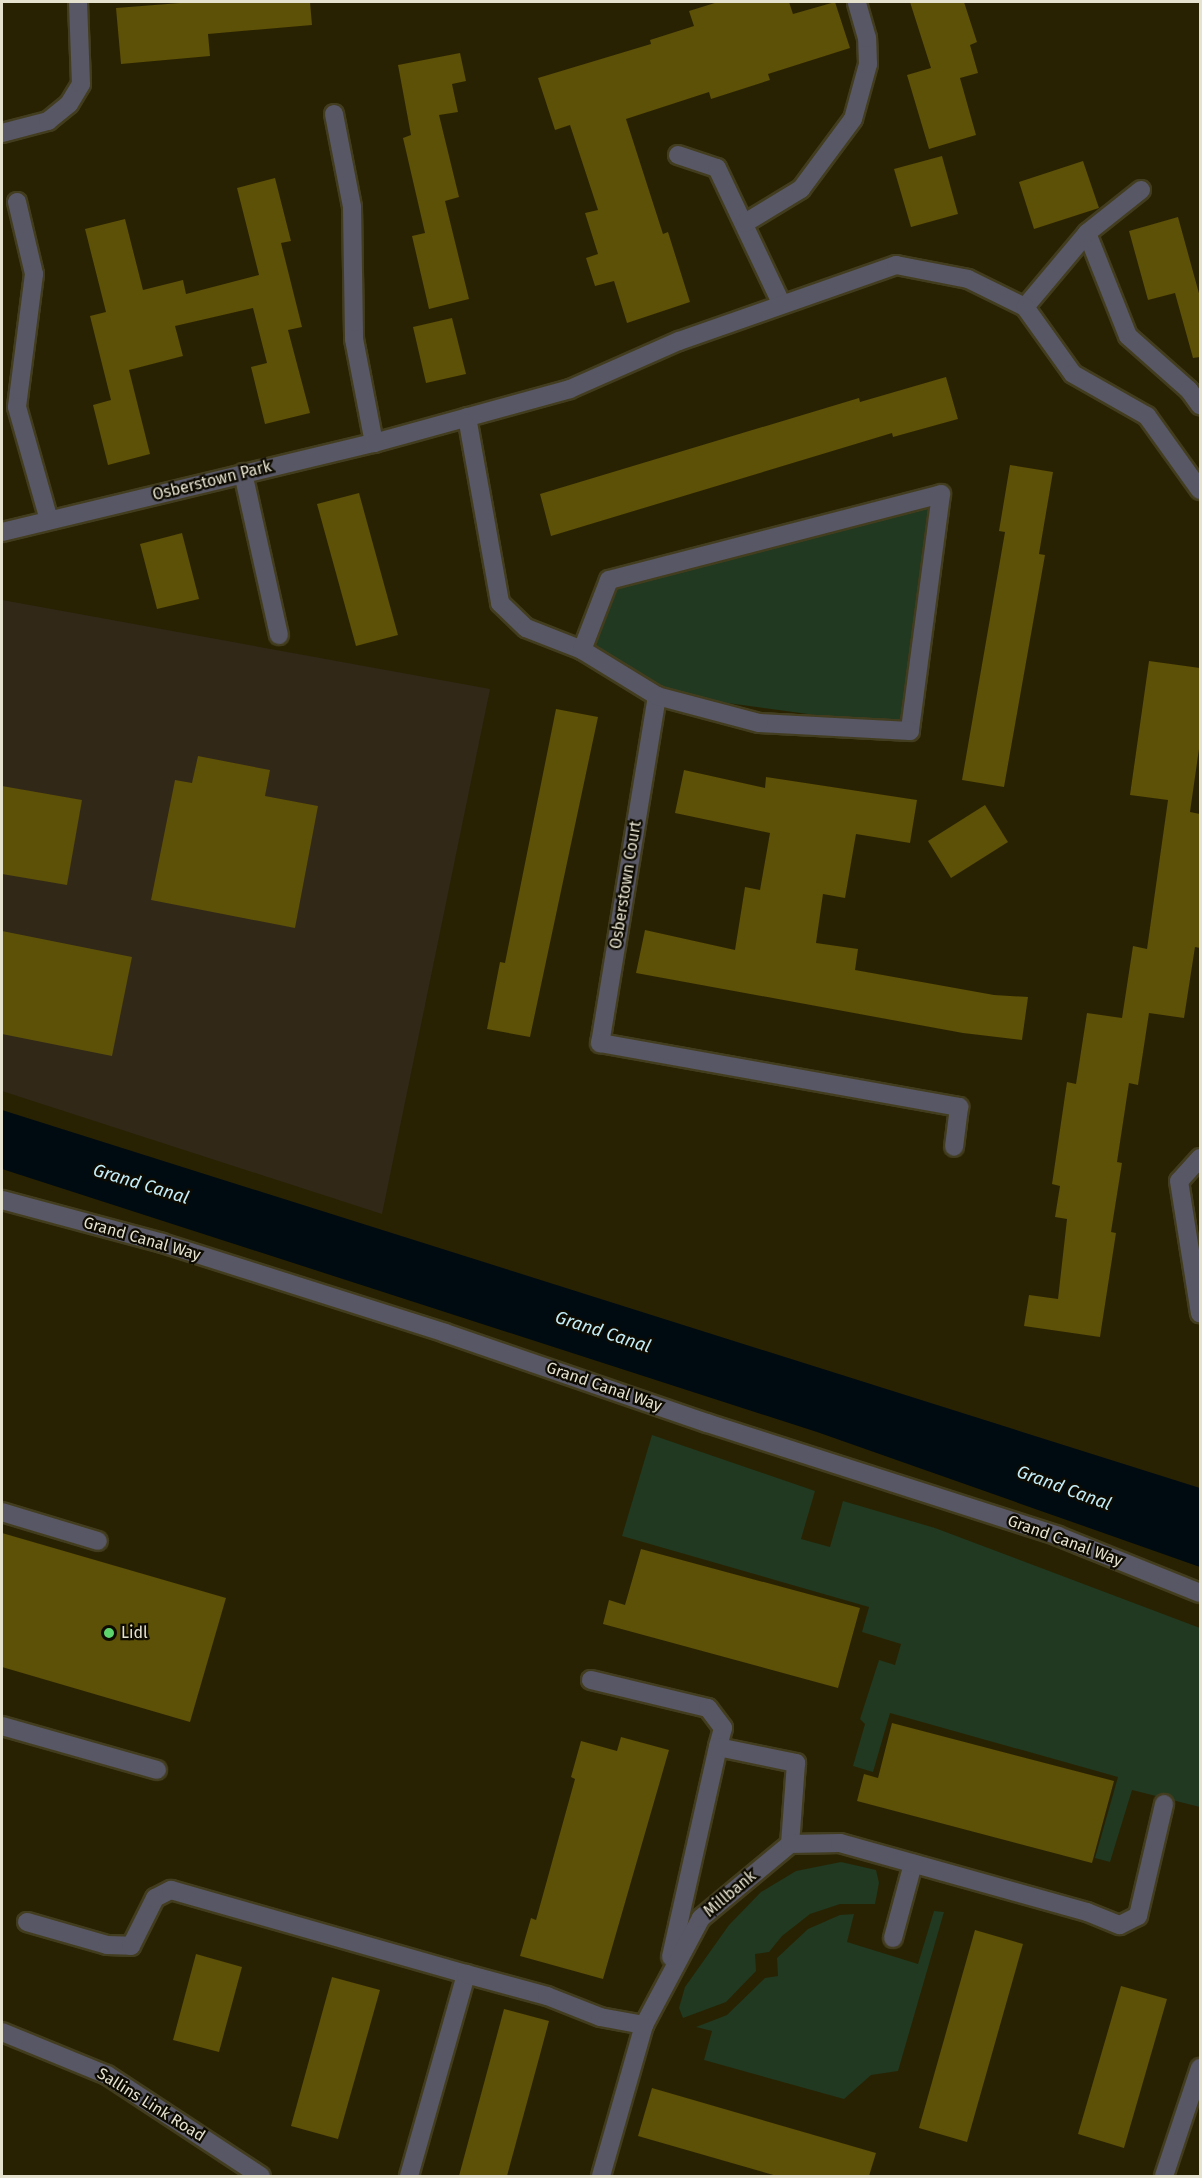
<!DOCTYPE html>
<html>
<head>
<meta charset="utf-8">
<style>
	body { margin:0 }
	#map { position:relative; width:1202px; height:2178px; overflow:hidden; background:#292202; font-family:"Fira Sans",sans-serif }
	div>[style] { position:absolute }
	.industrial>* { inset:0; background:#312818 }
	.green>* { inset:0; background:#203920 }
	.water>* { inset:0; background:#000b11 }
	.building>* { inset:0; background:#5d5007 }
	.roads { filter:drop-shadow(2px 0 #433d1f) drop-shadow(-2px 0 #433d1f) drop-shadow(0 2px #433d1f) drop-shadow(0 -2px #433d1f) }
	.minor>* { height:18px; margin:-9px; padding:0 9px; transform-origin:9px; border-radius:9px; background:#585765 }
	.dots>* { width:16px; height:16px; translate:-50% -50%; box-sizing:border-box; border:3px solid #0e0b02; border-radius:50% }
	span { translate:-50% -50%; white-space:nowrap; text-align:center; line-height:1.15; -webkit-text-stroke:4.5px #0e0b02; paint-order:stroke }
	.street-label { font-size:16px; color:#e6e2d0 }
	.poi-label { font-size:16px; color:#e6e2d0 }
	.left { translate:0 -50%; text-align:left }
	.water-label { font-size:18px; color:#c3edf8; font-style:italic }
	.frame { position:absolute; inset:0; border:3px solid #e6e2d0; pointer-events:none }
</style>
</head>
<body>
<div id="map">
	<div class="industrial">
		<i style="clip-path:polygon(2px 600px,490px 689px,382px 1214px,2px 1091px)"></i>
	</div>
	<div class="green">
		<i style="clip-path:polygon(935px 501px,903px 727px,668px 695px,583px 640px,616px 578px)"></i>
		<i style="clip-path:polygon(652px 1435px,815px 1491px,801px 1539px,830px 1547px,843px 1501px,935px 1528px,1200px 1628px,1200px 1807px,1132px 1790px,1110px 1862px,1095px 1858px,1118px 1777px,890px 1713px,873px 1772px,853px 1766px,865px 1724px,860px 1719px,879px 1660px,895px 1665px,901px 1644px,862px 1632px,869px 1607px,622px 1536px)"></i>
		<i style="clip-path:polygon(841px 1862px,876px 1870px,879px 1883px,875px 1904px,840px 1904px,810px 1914px,782px 1936px,769px 1952px,755px 1954px,756px 1971px,726px 2002px,683px 2018px,679px 2008px,685px 1987px,729px 1925px,761px 1892px,796px 1871px)"></i>
		<i style="clip-path:polygon(934px 1911px,944px 1912px,898px 2071px,871px 2075px,844px 2099px,704px 2060px,712px 2031px,696px 2027px,727px 2015px,765px 1978px,778px 1976px,777px 1958px,808px 1929px,840px 1915px,854px 1914px,847px 1942px,918px 1964px)"></i>
	</div>
	<div class="water">
		<i style="clip-path:polygon(2px 1110px,1200px 1488px,1200px 1567px,817px 1432px,2px 1169px)"></i>
	</div>
	<div class="building">
		<i style="clip-path:polygon(193px 2px,310px 2px,312px 25px,208px 34px,210px 56px,121px 64px,116px 8px)"></i>
		<i style="clip-path:polygon(718px 2px,789px 2px,793px 14px,835px 2px,850px 48px,768px 74px,770px 80px,711px 99px,709px 92px,626px 119px,663px 234px,668px 232px,690px 302px,627px 323px,614px 281px,595px 286px,586px 258px,598px 254px,585px 213px,598px 210px,570px 125px,555px 130px,538px 78px,651px 44px,650px 40px,694px 26px,689px 11px)"></i>
		<i style="clip-path:polygon(910px 2px,964px 2px,977px 42px,970px 45px,978px 73px,960px 78px,976px 135px,929px 149px,907px 75px,931px 68px)"></i>
		<i style="clip-path:polygon(460px 53px,466px 81px,452px 84px,458px 112px,439px 115px,459px 197px,445px 201px,469px 299px,429px 309px,412px 236px,425px 233px,403px 138px,411px 135px,398px 65px)"></i>
		<i style="clip-path:polygon(942px 156px,958px 214px,911px 227px,894px 169px)"></i>
		<i style="clip-path:polygon(1083px 161px,1099px 208px,1034px 229px,1019px 182px)"></i>
		<i style="clip-path:polygon(275px 178px,291px 241px,281px 243px,302px 327px,288px 330px,310px 413px,265px 424px,251px 367px,267px 363px,253px 308px,175px 326px,183px 356px,129px 370px,150px 454px,108px 465px,93px 405px,111px 400px,90px 316px,106px 312px,85px 229px,125px 219px,143px 290px,183px 280px,186px 294px,259px 275px,237px 188px)"></i>
		<i style="clip-path:polygon(1178px 217px,1200px 297px,1200px 357px,1193px 358px,1175px 293px,1148px 300px,1129px 231px)"></i>
		<i style="clip-path:polygon(452px 318px,466px 374px,426px 383px,413px 327px)"></i>
		<i style="clip-path:polygon(946px 377px,958px 419px,893px 437px,892px 433px,551px 536px,540px 494px,859px 398px,860px 402px)"></i>
		<i style="clip-path:polygon(1010px 465px,1053px 472px,1039px 554px,1045px 555px,1004px 787px,962px 780px,1005px 532px,999px 531px)"></i>
		<i style="clip-path:polygon(359px 493px,398px 635px,356px 646px,317px 504px)"></i>
		<i style="clip-path:polygon(182px 533px,199px 599px,157px 609px,140px 544px)"></i>
		<i style="clip-path:polygon(1149px 661px,1200px 668px,1200px 742px,1190px 812px,1200px 814px,1200px 948px,1195px 947px,1184px 1018px,1149px 1013px,1138px 1085px,1129px 1083px,1117px 1162px,1122px 1163px,1111px 1232px,1116px 1233px,1100px 1337px,1024px 1326px,1029px 1295px,1058px 1299px,1067px 1219px,1055px 1217px,1060px 1186px,1052px 1184px,1067px 1082px,1076px 1084px,1087px 1013px,1122px 1018px,1133px 946px,1147px 949px,1168px 800px,1130px 795px)"></i>
		<i style="clip-path:polygon(556px 709px,598px 717px,530px 1037px,487px 1029px,500px 962px,505px 963px)"></i>
		<i style="clip-path:polygon(198px 756px,270px 770px,265px 796px,318px 806px,295px 928px,151px 900px,175px 780px,192px 783px)"></i>
		<i style="clip-path:polygon(684px 770px,765px 788px,766px 777px,917px 800px,910px 843px,856px 834px,845px 898px,823px 894px,816px 943px,858px 949px,855px 970px,994px 995px,1028px 997px,1022px 1040px,963px 1033px,636px 973px,645px 930px,735px 950px,745px 887px,760px 890px,770px 833px,675px 813px)"></i>
		<i style="clip-path:polygon(2px 786px,82px 800px,67px 885px,2px 874px)"></i>
		<i style="clip-path:polygon(985px 805px,1008px 842px,951px 878px,928px 841px)"></i>
		<i style="clip-path:polygon(2px 931px,132px 957px,112px 1056px,2px 1034px)"></i>
		<i style="clip-path:polygon(2px 1533px,226px 1598px,190px 1722px,2px 1667px)"></i>
		<i style="clip-path:polygon(641px 1549px,860px 1608px,838px 1688px,603px 1624px,609px 1600px,625px 1605px)"></i>
		<i style="clip-path:polygon(892px 1723px,1114px 1781px,1092px 1863px,857px 1801px,864px 1774px,878px 1778px)"></i>
		<i style="clip-path:polygon(621px 1737px,669px 1750px,603px 1979px,520px 1956px,531px 1918px,536px 1920px,575px 1779px,571px 1777px,581px 1741px,617px 1751px)"></i>
		<i style="clip-path:polygon(975px 1930px,1023px 1944px,967px 2142px,919px 2128px)"></i>
		<i style="clip-path:polygon(196px 1954px,242px 1967px,219px 2052px,173px 2040px)"></i>
		<i style="clip-path:polygon(332px 1977px,380px 1990px,338px 2139px,291px 2126px)"></i>
		<i style="clip-path:polygon(1121px 1986px,1167px 1999px,1124px 2148px,1078px 2134px)"></i>
		<i style="clip-path:polygon(504px 2009px,549px 2021px,541px 2051px,507px 2176px,459px 2176px)"></i>
		<i style="clip-path:polygon(652px 2088px,876px 2153px,869px 2176px,777px 2176px,638px 2136px)"></i>
	</div>
	<div class="roads">
		<div class="minor">
			<i style="left:334px;top:114px;width:95px;rotate:79deg"></i>
			<i style="left:352px;top:207px;width:132px;rotate:89.1deg"></i>
			<i style="left:354px;top:339px;width:106px;rotate:79.1deg"></i>
			<i style="left:2px;top:133px;width:48px;rotate:-14.6deg"></i>
			<i style="left:48px;top:121px;width:27px;rotate:-39deg"></i>
			<i style="left:69px;top:104px;width:23px;rotate:-59deg"></i>
			<i style="left:81px;top:84px;width:82px;rotate:-92.1deg"></i>
			<i style="left:678px;top:155px;width:41px;rotate:18.4deg"></i>
			<i style="left:717px;top:168px;width:149px;rotate:64.6deg"></i>
			<i style="left:17px;top:202px;width:74px;rotate:76.7deg"></i>
			<i style="left:34px;top:274px;width:134px;rotate:97.3deg"></i>
			<i style="left:17px;top:407px;width:117px;rotate:74.2deg"></i>
			<i style="left:745px;top:223px;width:66px;rotate:-31.3deg"></i>
			<i style="left:801px;top:189px;width:87px;rotate:-53.4deg"></i>
			<i style="left:853px;top:119px;width:57px;rotate:-74.7deg"></i>
			<i style="left:868px;top:64px;width:26px;rotate:-92deg"></i>
			<i style="left:867px;top:38px;width:37px;rotate:-106deg"></i>
			<i style="left:1087px;top:233px;width:111px;rotate:68.3deg"></i>
			<i style="left:1128px;top:336px;width:81px;rotate:41.5deg"></i>
			<i style="left:1189px;top:390px;width:19px;rotate:54deg"></i>
			<i style="left:1025px;top:307px;width:97px;rotate:-50deg"></i>
			<i style="left:1087px;top:233px;width:69px;rotate:-38.5deg"></i>
			<i style="left:467px;top:417px;width:189px;rotate:79.9deg"></i>
			<i style="left:500px;top:603px;width:36px;rotate:44deg"></i>
			<i style="left:526px;top:628px;width:60px;rotate:21.4deg"></i>
			<i style="left:582px;top:650px;width:88px;rotate:31.5deg"></i>
			<i style="left:657px;top:696px;width:352px;rotate:99.3deg"></i>
			<i style="left:600px;top:1043px;width:365px;rotate:10.1deg"></i>
			<i style="left:959px;top:1107px;width:40px;rotate:97.1deg"></i>
			<i style="left:243px;top:473px;width:166px;rotate:77.5deg"></i>
			<i style="left:2px;top:532px;width:382px;rotate:-13.5deg"></i>
			<i style="left:374px;top:443px;width:203px;rotate:-15.4deg"></i>
			<i style="left:570px;top:389px;width:119px;rotate:-23.8deg"></i>
			<i style="left:679px;top:341px;width:230px;rotate:-19.3deg"></i>
			<i style="left:896px;top:265px;width:73px;rotate:11deg"></i>
			<i style="left:968px;top:279px;width:64px;rotate:26.2deg"></i>
			<i style="left:1025px;top:307px;width:82px;rotate:54.4deg"></i>
			<i style="left:1073px;top:374px;width:85px;rotate:29.6deg"></i>
			<i style="left:1147px;top:416px;width:91px;rotate:54.4deg"></i>
			<i style="left:582px;top:650px;width:75px;rotate:-68.9deg"></i>
			<i style="left:609px;top:580px;width:343px;rotate:-14.5deg"></i>
			<i style="left:941px;top:494px;width:239px;rotate:97.5deg"></i>
			<i style="left:910px;top:731px;width:151px;rotate:-177deg"></i>
			<i style="left:759px;top:723px;width:106px;rotate:-165.2deg"></i>
			<i style="left:1200px;top:1158px;width:31px;rotate:132deg"></i>
			<i style="left:1179px;top:1181px;width:134px;rotate:81deg"></i>
			<i style="left:2px;top:1200px;width:166px;rotate:15deg"></i>
			<i style="left:162px;top:1243px;width:297px;rotate:17.6deg"></i>
			<i style="left:445px;top:1333px;width:277px;rotate:19deg"></i>
			<i style="left:707px;top:1423px;width:369px;rotate:17.8deg"></i>
			<i style="left:1058px;top:1536px;width:153px;rotate:21.9deg"></i>
			<i style="left:2px;top:1512px;width:100px;rotate:16.8deg"></i>
			<i style="left:591px;top:1680px;width:120px;rotate:13.5deg"></i>
			<i style="left:708px;top:1708px;width:25px;rotate:53deg"></i>
			<i style="left:723px;top:1728px;width:20px;rotate:105deg"></i>
			<i style="left:2px;top:1726px;width:161px;rotate:15.8deg"></i>
			<i style="left:27px;top:1922px;width:83px;rotate:16deg"></i>
			<i style="left:107px;top:1945px;width:24px;rotate:2deg"></i>
			<i style="left:131px;top:1946px;width:54px;rotate:-63.4deg"></i>
			<i style="left:155px;top:1898px;width:18px;rotate:-27deg"></i>
			<i style="left:171px;top:1890px;width:307px;rotate:15.9deg"></i>
			<i style="left:893px;top:1938px;width:77px;rotate:-74.9deg"></i>
			<i style="left:671px;top:1957px;width:215px;rotate:-77.4deg"></i>
			<i style="left:718px;top:1747px;width:80px;rotate:11.6deg"></i>
			<i style="left:796px;top:1763px;width:81px;rotate:94.2deg"></i>
			<i style="left:2px;top:2032px;width:113px;rotate:22.3deg"></i>
			<i style="left:107px;top:2075px;width:184px;rotate:33.3deg"></i>
			<i style="left:409px;top:2176px;width:210px;rotate:-74.2deg"></i>
			<i style="left:466px;top:1974px;width:84px;rotate:15.2deg"></i>
			<i style="left:547px;top:1996px;width:57px;rotate:21.6deg"></i>
			<i style="left:600px;top:2017px;width:45px;rotate:10.3deg"></i>
			<i style="left:644px;top:2025px;width:121px;rotate:-62deg"></i>
			<i style="left:701px;top:1918px;width:116px;rotate:-39.7deg"></i>
			<i style="left:790px;top:1844px;width:50px;rotate:-1.1deg"></i>
			<i style="left:840px;top:1843px;width:256px;rotate:15.6deg"></i>
			<i style="left:1087px;top:1912px;width:35px;rotate:22deg"></i>
			<i style="left:1120px;top:1925px;width:20px;rotate:-27deg"></i>
			<i style="left:1138px;top:1916px;width:115px;rotate:-76.9deg"></i>
			<i style="left:601px;top:2176px;width:157px;rotate:-74.1deg"></i>
			<i style="left:1164px;top:2176px;width:114px;rotate:-71.6deg"></i>
		</div>
	</div>
	<div class="dots">
		<i style="left:109px;top:1633px;background:#5ed56c"></i>
	</div>
	<div class="street-label">
		<span style="left:212px;top:481px;rotate:-14deg">Osberstown Park</span>
		<span style="left:626px;top:885px;rotate:-81deg">Osberstown Court</span>
		<span style="left:142px;top:1239px;rotate:16deg">Grand Canal Way</span>
		<span style="left:604px;top:1387px;rotate:19deg">Grand Canal Way</span>
		<span style="left:1065px;top:1541px;rotate:20deg">Grand Canal Way</span>
		<span style="left:730px;top:1894px;rotate:-40deg">Millbank</span>
		<span style="left:151px;top:2105px;rotate:32deg">Sallins Link Road</span>
	</div>
	<div class="poi-label">
		<span class="left" style="left:121px;top:1633px">Lidl</span>
	</div>
	<div class="water-label">
		<span style="left:141px;top:1184px;rotate:17deg">Grand Canal</span>
		<span style="left:603px;top:1332px;rotate:18deg">Grand Canal</span>
		<span style="left:1064px;top:1488px;rotate:20deg">Grand Canal</span>
	</div>
	<div class="frame"></div>
</div>
</body>
</html>
